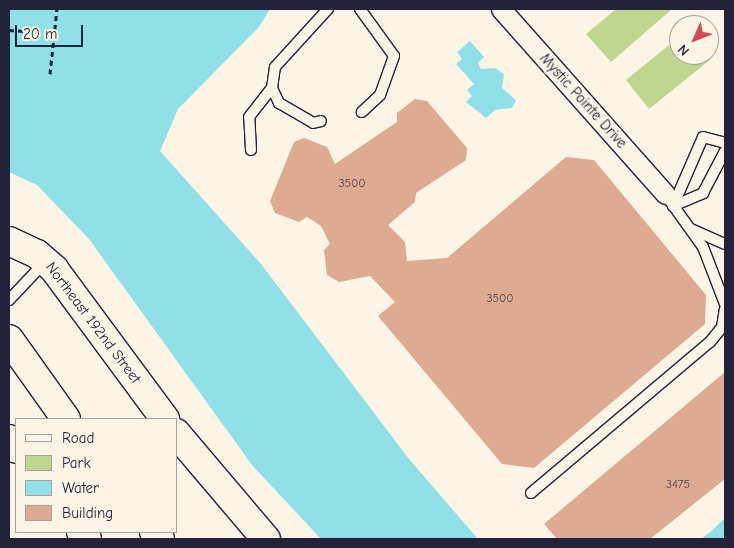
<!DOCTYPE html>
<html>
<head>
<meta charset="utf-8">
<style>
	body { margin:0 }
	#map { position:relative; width:734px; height:548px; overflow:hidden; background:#fcf5e5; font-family:"Comic Neue",sans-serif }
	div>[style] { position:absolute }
	.green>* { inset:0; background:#bed68d }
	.water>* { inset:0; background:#8fe0e7 }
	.building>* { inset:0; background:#deab92 }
	.path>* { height:3px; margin-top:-1.5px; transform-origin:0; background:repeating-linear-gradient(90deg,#22223b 0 5px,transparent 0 9px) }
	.roads { filter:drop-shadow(1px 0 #22223b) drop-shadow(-1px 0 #22223b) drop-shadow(0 1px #22223b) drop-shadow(0 -1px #22223b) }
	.lane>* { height:10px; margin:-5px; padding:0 5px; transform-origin:5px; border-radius:5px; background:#fcf5e5 }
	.street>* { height:19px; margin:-9.5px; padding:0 9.5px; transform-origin:9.5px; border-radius:9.5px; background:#fcf5e5 }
	.secondary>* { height:28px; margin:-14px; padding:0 14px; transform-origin:14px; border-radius:14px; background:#fcf5e5 }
	.highway>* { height:28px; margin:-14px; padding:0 14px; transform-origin:14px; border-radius:14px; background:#fcf5e5 }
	span { translate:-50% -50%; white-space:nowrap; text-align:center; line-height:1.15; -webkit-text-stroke:5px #fcf5e5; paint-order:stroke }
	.number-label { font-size:12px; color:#514451 }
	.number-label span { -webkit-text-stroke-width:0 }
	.street-label { font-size:15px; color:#22223b }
	.frame { position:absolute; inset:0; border:10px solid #22223b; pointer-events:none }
	.legend { position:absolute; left:15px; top:418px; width:162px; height:115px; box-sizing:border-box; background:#fcf5e5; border:1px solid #a5a1a1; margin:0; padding:6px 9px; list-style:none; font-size:15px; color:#22223b }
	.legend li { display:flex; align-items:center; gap:10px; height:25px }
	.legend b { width:25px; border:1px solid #a5a1a1 }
	.north { position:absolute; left:669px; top:15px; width:50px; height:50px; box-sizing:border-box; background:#fcf5e5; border:1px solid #a5a1a1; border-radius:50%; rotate:226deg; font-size:14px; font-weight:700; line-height:20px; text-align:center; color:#22223b }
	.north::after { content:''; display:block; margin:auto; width:18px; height:22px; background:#d1495b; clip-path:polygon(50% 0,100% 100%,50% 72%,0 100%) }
	.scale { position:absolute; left:15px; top:25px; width:68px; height:22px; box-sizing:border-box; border:2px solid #22223b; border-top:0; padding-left:6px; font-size:15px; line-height:18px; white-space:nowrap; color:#22223b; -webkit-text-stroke:4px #fcf5e5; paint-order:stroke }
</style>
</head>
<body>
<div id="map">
	<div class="green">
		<i style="clip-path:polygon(616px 9px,669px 9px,671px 10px,611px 62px,586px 34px)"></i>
		<i style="clip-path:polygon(679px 37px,679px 55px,711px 59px,649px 109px,626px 80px)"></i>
	</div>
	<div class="water">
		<i style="clip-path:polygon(9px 9px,270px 9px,259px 27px,178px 109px,160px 151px,261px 264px,409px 459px,478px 539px,321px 539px,252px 465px,89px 239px,37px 185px,9px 172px)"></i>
		<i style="clip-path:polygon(470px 41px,484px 57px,478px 63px,481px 69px,495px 68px,504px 74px,502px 88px,516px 100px,512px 108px,495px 110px,486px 118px,466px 102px,472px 96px,467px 90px,474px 84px,456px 64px,462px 59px,457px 52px)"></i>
		<i style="clip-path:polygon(725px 518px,725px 539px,701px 539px,710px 532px)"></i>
	</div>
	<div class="building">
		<i style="clip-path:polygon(415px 99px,427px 101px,467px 148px,466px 160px,416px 193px,415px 202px,388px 225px,405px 242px,407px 261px,447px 258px,566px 157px,594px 160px,706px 295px,705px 324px,534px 468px,502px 464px,378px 316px,395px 302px,370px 276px,339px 282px,327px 275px,324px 250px,330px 244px,321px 226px,307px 217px,299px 222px,275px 213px,270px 201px,294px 142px,304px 138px,327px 147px,335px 164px,397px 122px,397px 113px)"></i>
		<i style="clip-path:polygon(725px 372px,725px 479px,650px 539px,557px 539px,544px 524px)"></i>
	</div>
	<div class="path">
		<i style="left:9px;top:30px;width:46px;rotate:3.7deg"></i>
		<i style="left:50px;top:74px;width:65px;rotate:-83.9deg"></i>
	</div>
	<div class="roads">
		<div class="lane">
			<i style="left:360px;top:9px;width:58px;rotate:54.1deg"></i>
			<i style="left:394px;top:56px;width:41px;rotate:109.7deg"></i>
			<i style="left:380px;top:95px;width:25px;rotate:137deg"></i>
			<i style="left:272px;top:88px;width:17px;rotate:65deg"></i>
			<i style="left:279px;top:103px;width:39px;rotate:30deg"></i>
			<i style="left:313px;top:123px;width:8px;rotate:-14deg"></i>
			<i style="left:251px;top:150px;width:33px;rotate:-93deg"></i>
			<i style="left:249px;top:117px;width:37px;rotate:-52deg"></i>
			<i style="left:272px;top:88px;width:21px;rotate:-82deg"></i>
			<i style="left:275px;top:67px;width:79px;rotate:-47.6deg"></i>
			<i style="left:665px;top:194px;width:65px;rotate:54.4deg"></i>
			<i style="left:703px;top:247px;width:61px;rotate:68.9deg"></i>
			<i style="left:673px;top:206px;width:75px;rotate:-66.5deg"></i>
			<i style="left:703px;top:137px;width:23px;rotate:15deg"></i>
			<i style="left:673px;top:206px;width:33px;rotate:-23deg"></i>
			<i style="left:703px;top:193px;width:47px;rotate:-62.4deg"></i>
			<i style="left:691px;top:229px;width:37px;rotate:24deg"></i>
			<i style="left:9px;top:300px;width:51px;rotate:-46.6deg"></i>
			<i style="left:531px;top:493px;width:234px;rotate:-40.2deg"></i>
			<i style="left:710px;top:342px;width:19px;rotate:-51deg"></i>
			<i style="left:722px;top:327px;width:18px;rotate:-81deg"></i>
		</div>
		<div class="street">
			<i style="left:501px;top:9px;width:247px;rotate:48.4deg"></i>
		</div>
		<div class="secondary">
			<i style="left:9px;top:241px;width:31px;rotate:25deg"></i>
			<i style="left:37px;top:254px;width:23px;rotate:41deg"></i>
			<i style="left:54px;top:269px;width:187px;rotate:53.5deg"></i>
			<i style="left:176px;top:433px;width:139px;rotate:49.7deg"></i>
		</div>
		<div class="highway">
			<i style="left:9px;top:339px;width:98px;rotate:54.5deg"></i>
			<i style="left:9px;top:439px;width:12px;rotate:55deg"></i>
			<i style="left:81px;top:532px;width:9px;rotate:49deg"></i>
			<i style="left:154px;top:532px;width:9px;rotate:49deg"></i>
		</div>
	</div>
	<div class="number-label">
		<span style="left:352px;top:184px">3500</span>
		<span style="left:500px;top:299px">3500</span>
		<span style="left:678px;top:485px">3475</span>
	</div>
	<div class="street-label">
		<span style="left:583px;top:101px;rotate:48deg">Mystic Pointe Drive</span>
		<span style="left:93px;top:323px;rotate:53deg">Northeast 192nd Street</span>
	</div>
	<div class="frame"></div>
	<ul class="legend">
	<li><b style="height:6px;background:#fcf5e5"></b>Road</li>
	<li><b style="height:14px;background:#bed68d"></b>Park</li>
	<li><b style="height:14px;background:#8fe0e7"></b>Water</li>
	<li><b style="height:14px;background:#deab92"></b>Building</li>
	</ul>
	<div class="north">N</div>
	<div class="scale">20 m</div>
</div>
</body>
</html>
